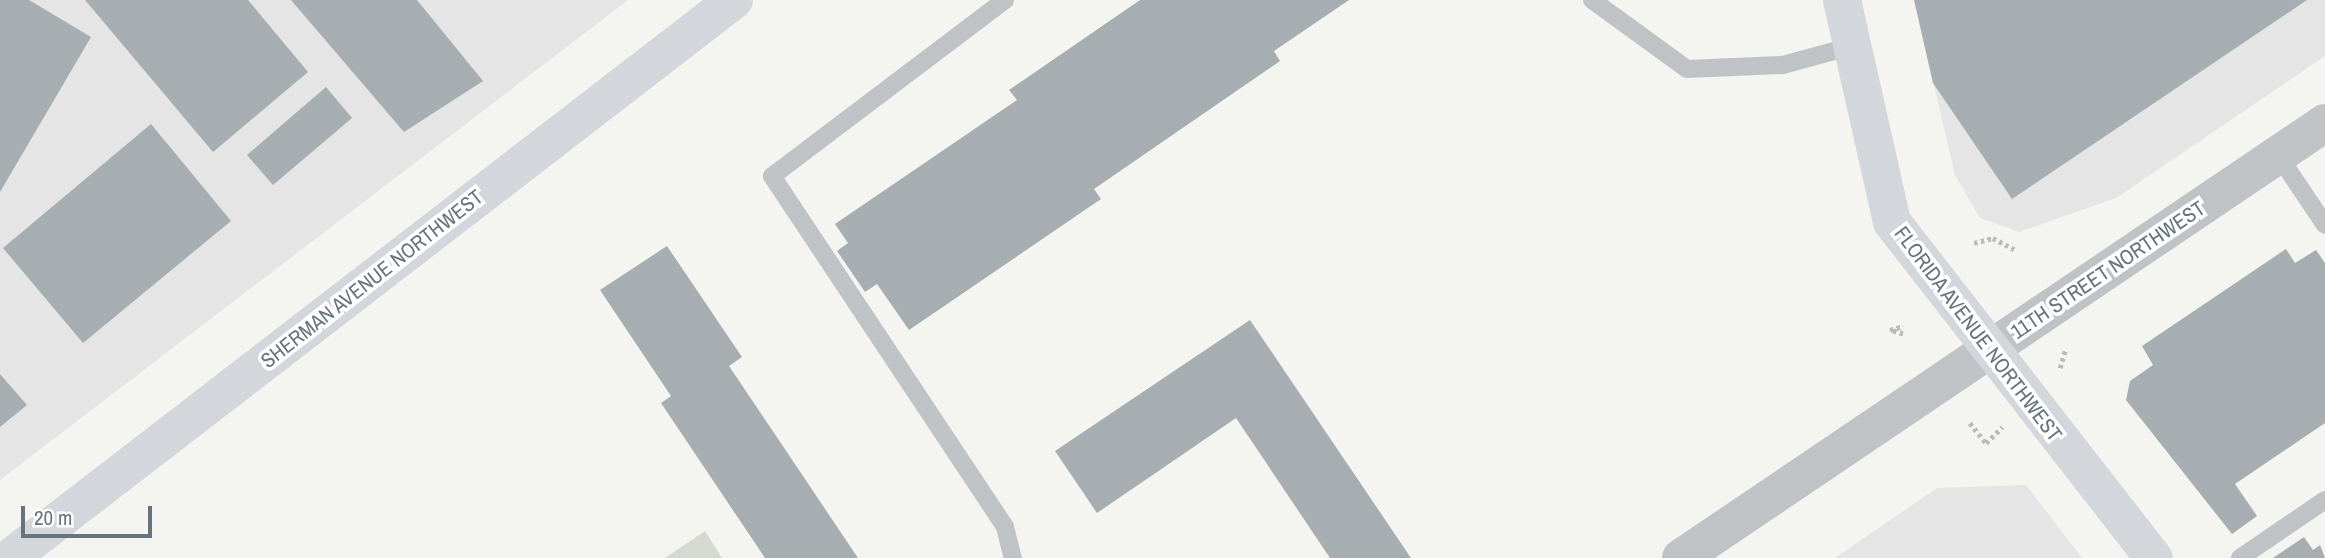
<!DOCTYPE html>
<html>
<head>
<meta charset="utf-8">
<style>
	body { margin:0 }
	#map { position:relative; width:2325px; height:558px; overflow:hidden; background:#f4f4f0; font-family:"Archivo Narrow",sans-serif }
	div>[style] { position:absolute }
	.built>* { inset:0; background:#e4e5e4 }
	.green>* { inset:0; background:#d5dad1 }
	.building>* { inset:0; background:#a6aeb2 }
	.path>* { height:4.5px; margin-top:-2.25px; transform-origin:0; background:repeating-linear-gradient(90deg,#b9bbbd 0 3.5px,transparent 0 7px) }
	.service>* { height:18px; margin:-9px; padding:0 9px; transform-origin:9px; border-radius:9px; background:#bfc3c6 }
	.tertiary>* { height:38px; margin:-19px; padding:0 19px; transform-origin:19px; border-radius:19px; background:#bfc3c6 }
	.secondary>* { height:38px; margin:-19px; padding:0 19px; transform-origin:19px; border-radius:19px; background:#d3d7db }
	span { translate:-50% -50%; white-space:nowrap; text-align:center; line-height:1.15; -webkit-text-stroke:7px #fff; paint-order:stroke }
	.street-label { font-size:21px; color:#65747f }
	.scale { position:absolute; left:21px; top:506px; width:131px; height:32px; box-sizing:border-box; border:4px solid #65747f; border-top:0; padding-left:9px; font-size:21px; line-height:24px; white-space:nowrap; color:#65747f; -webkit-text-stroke:5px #fff; paint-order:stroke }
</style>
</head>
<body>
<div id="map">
	<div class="built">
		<i style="clip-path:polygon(0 0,628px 0,0 480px)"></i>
		<i style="clip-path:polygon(1914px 0,2325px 0,2325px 56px,2116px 198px,2019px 232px,1980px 218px,1955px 175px)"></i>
		<i style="clip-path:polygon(2026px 485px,2082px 558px,1835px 558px,1937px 488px)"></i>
	</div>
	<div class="green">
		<i style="clip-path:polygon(705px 531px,722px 558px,665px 558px)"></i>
	</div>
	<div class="building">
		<i style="clip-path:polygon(0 0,29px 0,91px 37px,0 192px)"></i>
		<i style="clip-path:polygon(85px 0,248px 0,308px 72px,213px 152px)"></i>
		<i style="clip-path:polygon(291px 0,417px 0,483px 81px,404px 132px)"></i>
		<i style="clip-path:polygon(1140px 0,1349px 0,1274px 51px,1280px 61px,1094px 189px,1101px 199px,909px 330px,877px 284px,865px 292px,837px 251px,848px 243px,835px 224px,1017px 100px,1009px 90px)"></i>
		<i style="clip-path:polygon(1914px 0,2307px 0,2012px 199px,1933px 83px)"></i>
		<i style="clip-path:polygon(326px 87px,352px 118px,273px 185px,247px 155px)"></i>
		<i style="clip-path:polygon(151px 124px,231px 221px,83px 343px,3px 248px)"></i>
		<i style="clip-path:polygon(667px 246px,742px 357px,729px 366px,858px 558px,765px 558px,661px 403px,671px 396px,600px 290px)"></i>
		<i style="clip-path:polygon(2286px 249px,2295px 263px,2316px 250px,2325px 263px,2325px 423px,2235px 484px,2257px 516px,2232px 534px,2126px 400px,2130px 381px,2153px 365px,2142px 346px)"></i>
		<i style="clip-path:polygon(1250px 320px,1411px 558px,1330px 558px,1236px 418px,1097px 513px,1055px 451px)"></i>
		<i style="clip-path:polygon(0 374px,27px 405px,0 427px)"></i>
		<i style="clip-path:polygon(2304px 537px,2313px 550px,2320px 545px,2325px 558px,2273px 558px)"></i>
	</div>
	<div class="path">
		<i style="left:1974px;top:243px;width:20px;rotate:-15deg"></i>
		<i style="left:1993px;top:238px;width:24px;rotate:28deg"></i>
		<i style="left:1903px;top:334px;width:14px;rotate:-163deg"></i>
		<i style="left:1890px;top:330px;width:14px;rotate:-17deg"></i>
		<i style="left:2060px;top:368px;width:18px;rotate:-74deg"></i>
		<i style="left:1970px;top:423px;width:26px;rotate:51deg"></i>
		<i style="left:1986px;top:443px;width:23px;rotate:-45deg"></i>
	</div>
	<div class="service">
		<i style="left:1005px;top:0;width:292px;rotate:142.9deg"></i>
		<i style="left:772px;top:176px;width:421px;rotate:56.4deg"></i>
		<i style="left:1005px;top:527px;width:32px;rotate:76deg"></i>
		<i style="left:1592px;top:0;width:117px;rotate:36deg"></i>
		<i style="left:1687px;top:69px;width:96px;rotate:-2.4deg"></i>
		<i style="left:1783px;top:65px;width:72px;rotate:-15.4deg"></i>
		<i style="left:2278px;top:155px;width:84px;rotate:56.1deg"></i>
		<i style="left:2240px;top:558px;width:103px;rotate:-34.3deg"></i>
	</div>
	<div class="tertiary">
		<i style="left:1681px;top:558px;width:777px;rotate:-34.04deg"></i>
	</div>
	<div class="secondary">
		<i style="left:1842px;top:0;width:228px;rotate:77.3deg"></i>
		<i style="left:1892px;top:222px;width:426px;rotate:52.1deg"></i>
		<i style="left:10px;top:558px;width:914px;rotate:-37.62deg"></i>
	</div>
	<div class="street-label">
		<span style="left:2108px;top:270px;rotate:-34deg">11TH STREET NORTHWEST</span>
		<span style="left:372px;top:279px;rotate:-38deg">SHERMAN AVENUE NORTHWEST</span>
		<span style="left:1978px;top:334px;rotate:53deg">FLORIDA AVENUE NORTHWEST</span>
	</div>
	<div class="scale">20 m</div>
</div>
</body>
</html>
